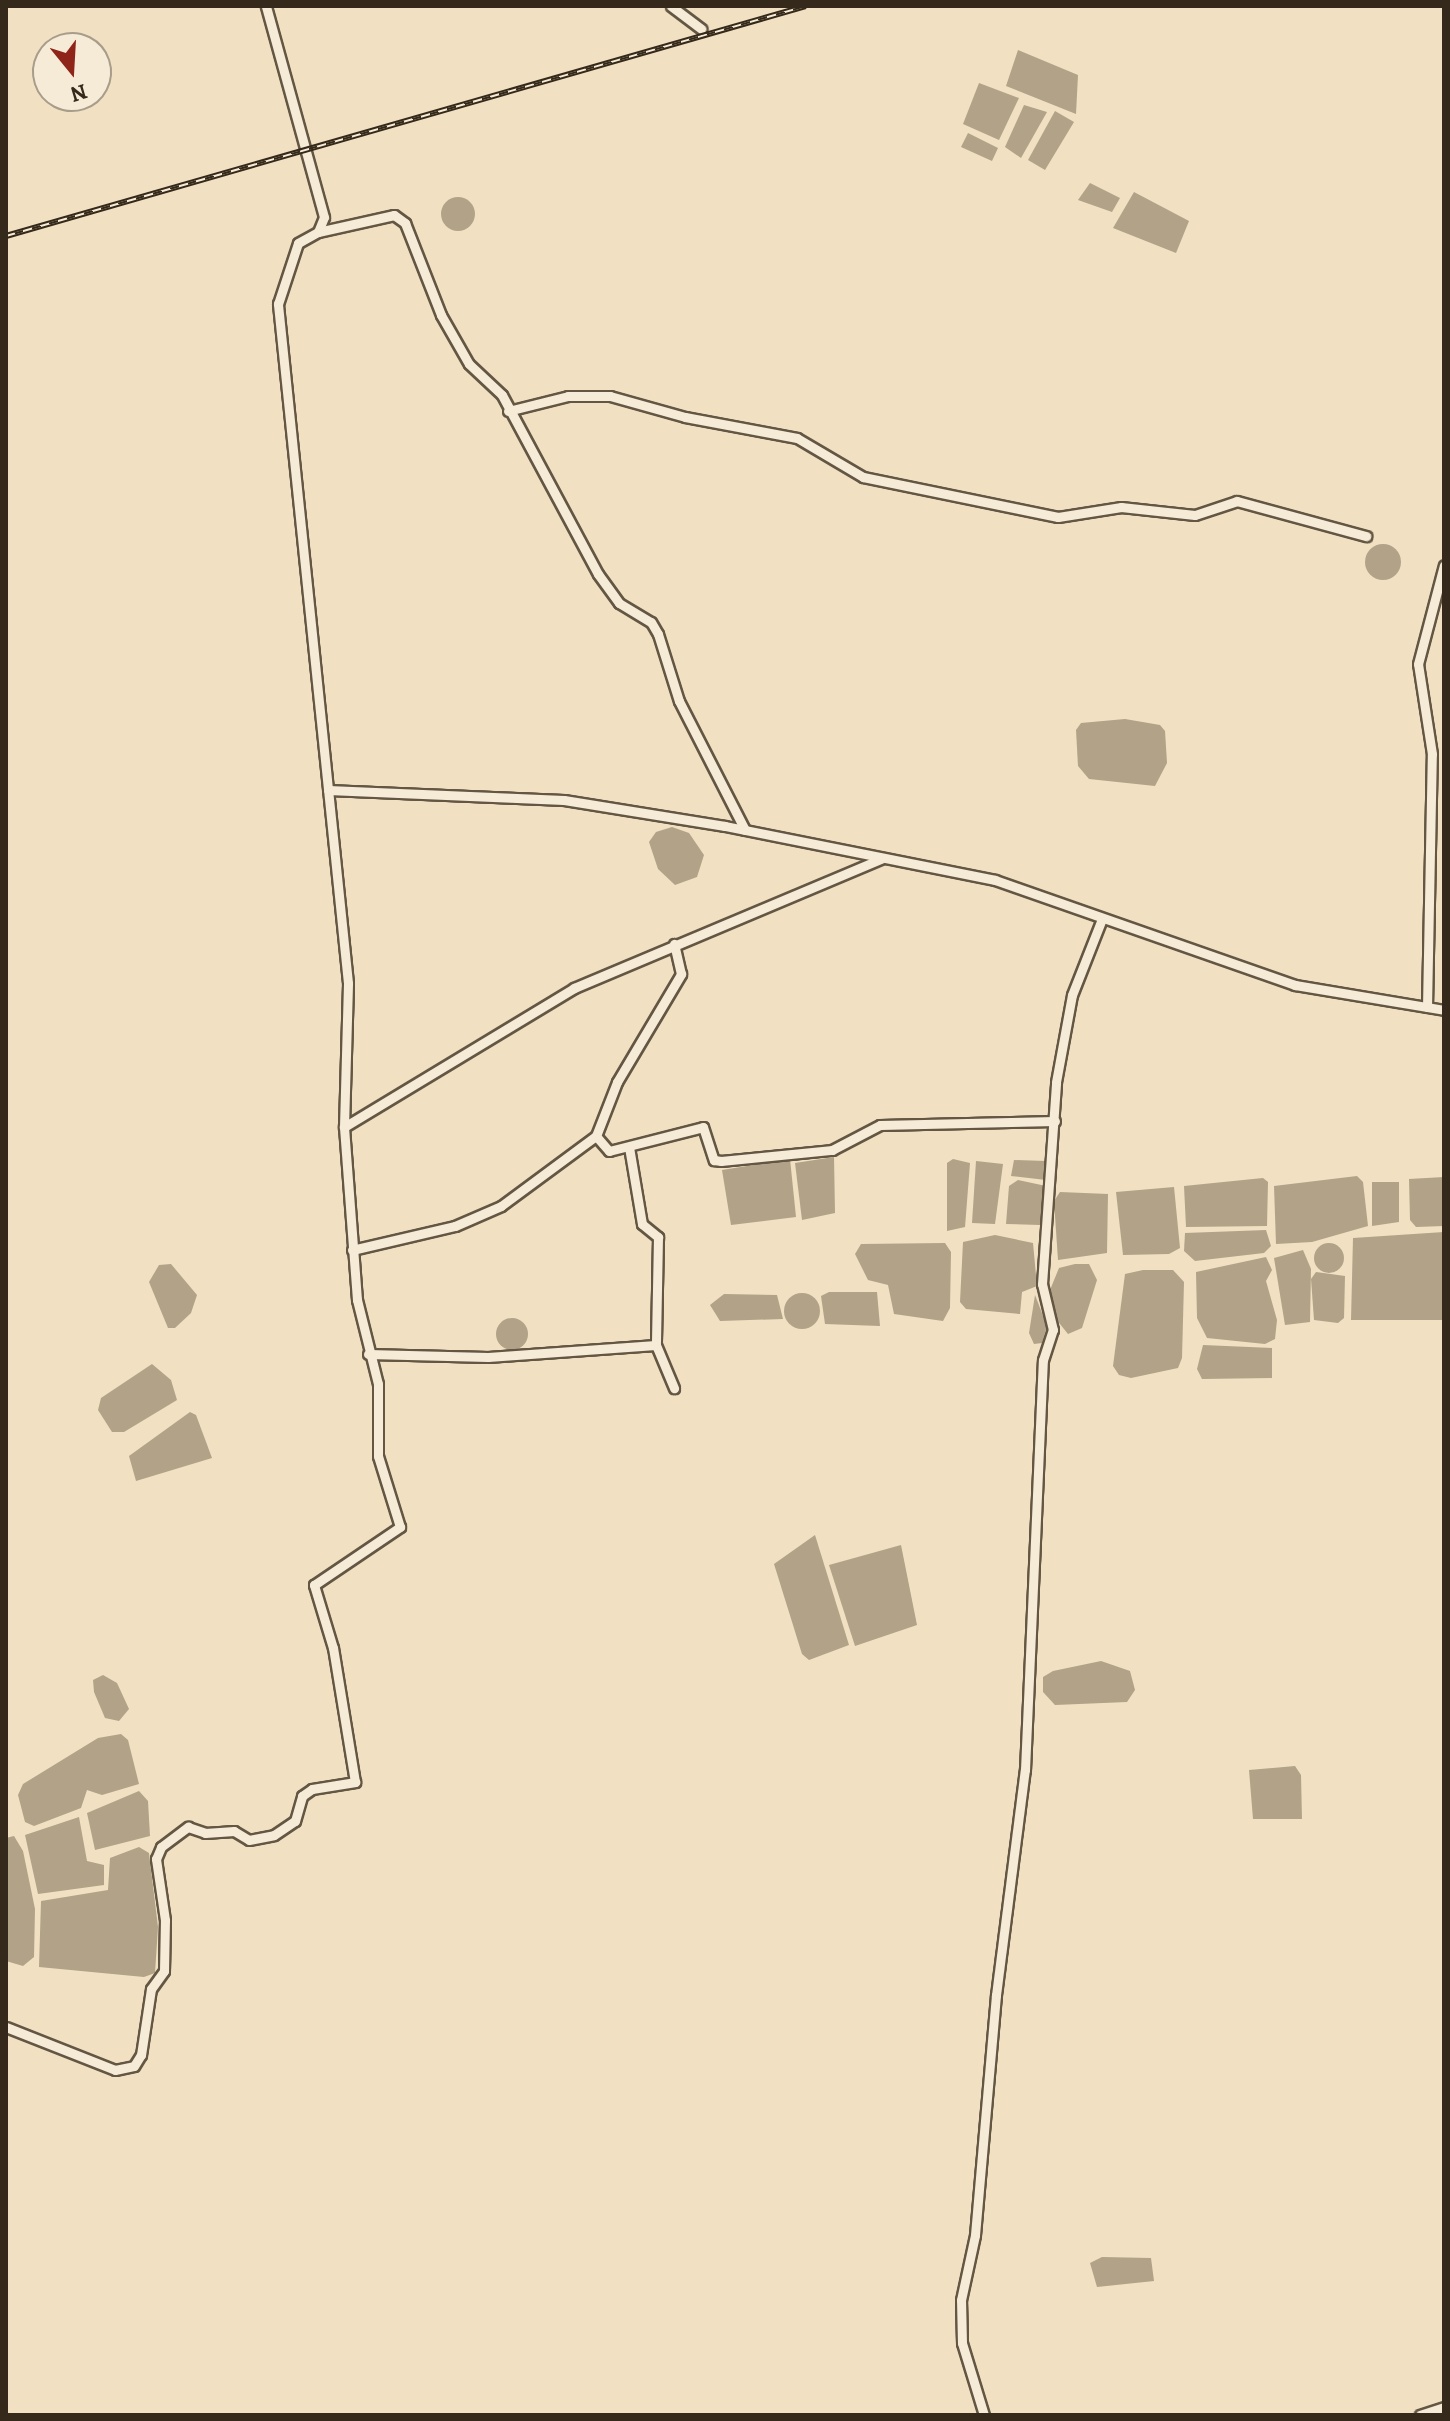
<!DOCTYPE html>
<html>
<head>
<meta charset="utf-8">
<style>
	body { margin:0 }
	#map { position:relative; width:1450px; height:2421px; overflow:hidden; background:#f1e0c1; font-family:Alegreya,serif }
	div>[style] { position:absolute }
	.water>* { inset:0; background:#b1a288 }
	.round { border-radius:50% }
	.roads { filter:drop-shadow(2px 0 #635744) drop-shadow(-2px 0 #635744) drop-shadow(0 2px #635744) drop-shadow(0 -2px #635744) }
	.minor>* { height:9px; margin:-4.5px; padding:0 4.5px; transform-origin:4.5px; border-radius:4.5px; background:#f6ebd7 }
	.rail>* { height:6px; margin-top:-3px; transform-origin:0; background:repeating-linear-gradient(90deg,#f6ebd7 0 9px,#34291a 0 18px); box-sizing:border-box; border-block:2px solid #34291a }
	span { translate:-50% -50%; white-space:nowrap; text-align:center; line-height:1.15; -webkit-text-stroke:6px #f6ebd7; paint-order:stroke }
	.frame { position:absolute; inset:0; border:8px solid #34291a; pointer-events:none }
	.north { position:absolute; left:32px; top:32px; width:80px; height:80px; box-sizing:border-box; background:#f6ebd7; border:2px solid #a89d8b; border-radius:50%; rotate:162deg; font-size:22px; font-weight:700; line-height:32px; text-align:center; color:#34291a }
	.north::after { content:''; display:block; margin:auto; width:28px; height:36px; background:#8f2418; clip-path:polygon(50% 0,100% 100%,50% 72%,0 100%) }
</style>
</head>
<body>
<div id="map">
	<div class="water">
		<i style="clip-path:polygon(1018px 50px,1078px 75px,1076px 114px,1006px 86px)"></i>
		<i style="clip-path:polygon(979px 83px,1019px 98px,999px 140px,963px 124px)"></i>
		<i style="clip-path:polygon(1024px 105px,1047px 112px,1021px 158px,1005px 147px)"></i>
		<i style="clip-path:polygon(1055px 111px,1074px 122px,1045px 170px,1028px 160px)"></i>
		<i style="clip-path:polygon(968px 133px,998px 148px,992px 161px,961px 147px)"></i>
		<i style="clip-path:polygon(1090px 183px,1120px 198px,1112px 212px,1078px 200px)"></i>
		<i style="clip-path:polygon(1134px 192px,1189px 221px,1176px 253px,1113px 228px)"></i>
		<i class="round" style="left:441px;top:197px;width:34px;height:34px"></i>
		<i class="round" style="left:1365px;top:544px;width:36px;height:36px"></i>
		<i style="clip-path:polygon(1125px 719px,1160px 725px,1165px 731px,1167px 763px,1155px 786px,1089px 779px,1078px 766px,1076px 730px,1081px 723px)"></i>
		<i style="clip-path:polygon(672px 827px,689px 833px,704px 855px,697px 877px,675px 885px,658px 869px,649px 842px,656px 832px)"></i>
		<i style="clip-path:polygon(834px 1157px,835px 1213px,802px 1220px,795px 1163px)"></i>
		<i style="clip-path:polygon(790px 1159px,796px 1217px,731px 1225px,722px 1170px)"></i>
		<i style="clip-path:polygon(953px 1159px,970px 1163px,965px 1227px,947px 1231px,947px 1163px)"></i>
		<i style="clip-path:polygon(1014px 1160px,1046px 1161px,1046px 1180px,1011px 1176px)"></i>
		<i style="clip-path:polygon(976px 1161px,1003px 1164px,995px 1224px,972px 1223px)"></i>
		<i style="clip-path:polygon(1357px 1176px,1363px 1182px,1368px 1226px,1312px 1242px,1276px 1244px,1274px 1186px)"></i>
		<i style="clip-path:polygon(1444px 1177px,1444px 1226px,1416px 1227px,1410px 1220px,1409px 1179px)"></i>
		<i style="clip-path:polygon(1263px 1178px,1268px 1182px,1267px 1226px,1186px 1227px,1184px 1186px)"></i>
		<i style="clip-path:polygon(1018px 1180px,1046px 1186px,1040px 1225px,1006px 1224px,1009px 1186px)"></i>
		<i style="clip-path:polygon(1372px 1182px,1399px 1182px,1399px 1222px,1372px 1226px)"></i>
		<i style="clip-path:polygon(1174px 1187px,1180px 1248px,1169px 1254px,1123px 1255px,1116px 1192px)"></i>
		<i style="clip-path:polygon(1060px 1192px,1108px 1194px,1107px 1253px,1058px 1260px,1054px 1201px)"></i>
		<i style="clip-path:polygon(1266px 1230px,1271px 1246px,1264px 1253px,1195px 1261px,1184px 1251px,1185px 1233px)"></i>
		<i style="clip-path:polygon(1444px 1232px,1444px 1320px,1351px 1320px,1353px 1238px)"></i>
		<i style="clip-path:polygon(995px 1235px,1033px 1243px,1037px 1286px,1022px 1292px,1020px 1314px,966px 1309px,960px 1302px,963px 1242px)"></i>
		<i class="round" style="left:1314px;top:1243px;width:30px;height:30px"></i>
		<i style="clip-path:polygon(945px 1243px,951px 1252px,950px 1308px,943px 1321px,894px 1314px,888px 1285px,868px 1280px,855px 1254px,861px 1244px)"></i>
		<i style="clip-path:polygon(1303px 1250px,1311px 1269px,1310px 1322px,1285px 1325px,1274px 1258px)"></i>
		<i style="clip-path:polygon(1266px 1257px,1272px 1270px,1266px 1281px,1277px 1320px,1275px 1339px,1265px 1344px,1207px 1338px,1197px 1318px,1196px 1272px)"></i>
		<i style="clip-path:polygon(171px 1264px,197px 1295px,191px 1313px,175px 1328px,168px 1328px,149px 1282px,159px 1265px)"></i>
		<i style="clip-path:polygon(1075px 1264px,1089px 1264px,1097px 1280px,1082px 1328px,1068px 1334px,1056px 1319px,1050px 1290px,1059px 1268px)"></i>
		<i style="clip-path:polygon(1143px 1270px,1173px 1270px,1184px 1282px,1182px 1358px,1178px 1368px,1131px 1378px,1119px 1375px,1113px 1366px,1125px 1274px)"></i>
		<i style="clip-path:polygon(1316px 1272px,1345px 1276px,1344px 1318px,1338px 1323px,1314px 1320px,1311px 1279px)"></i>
		<i style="clip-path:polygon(829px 1292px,877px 1292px,880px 1326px,825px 1324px,821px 1296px)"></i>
		<i class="round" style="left:784px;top:1293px;width:36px;height:36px"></i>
		<i style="clip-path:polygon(724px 1294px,777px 1295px,783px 1319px,720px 1321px,710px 1305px)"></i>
		<i style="clip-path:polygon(1035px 1295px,1047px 1326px,1042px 1343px,1034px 1344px,1029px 1333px)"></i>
		<i class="round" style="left:496px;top:1318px;width:32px;height:32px"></i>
		<i style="clip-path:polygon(1203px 1345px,1272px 1348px,1272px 1378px,1202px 1379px,1197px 1369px)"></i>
		<i style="clip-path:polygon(152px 1364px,171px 1380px,177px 1400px,124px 1432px,112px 1432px,98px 1410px,101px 1398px)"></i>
		<i style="clip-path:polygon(190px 1412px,196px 1415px,212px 1458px,136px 1481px,129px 1456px)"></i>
		<i style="clip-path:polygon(815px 1535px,849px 1645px,809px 1660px,802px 1654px,774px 1564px)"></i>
		<i style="clip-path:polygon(901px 1545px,917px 1625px,855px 1646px,829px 1565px)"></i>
		<i style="clip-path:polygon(1101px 1661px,1130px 1671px,1135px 1690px,1127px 1702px,1055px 1705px,1043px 1692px,1043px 1677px,1053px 1671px)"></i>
		<i style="clip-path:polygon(103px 1675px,117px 1683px,129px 1709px,119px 1721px,105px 1718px,94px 1692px,93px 1680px)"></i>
		<i style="clip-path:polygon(121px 1734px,128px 1740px,139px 1784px,102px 1795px,87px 1790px,81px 1808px,34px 1826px,25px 1822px,18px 1795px,23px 1784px,98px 1738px)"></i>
		<i style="clip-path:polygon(1295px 1766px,1301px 1775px,1302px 1819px,1253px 1819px,1249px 1770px)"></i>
		<i style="clip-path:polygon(139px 1791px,148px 1801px,150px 1836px,95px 1850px,87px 1813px)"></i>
		<i style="clip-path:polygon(79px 1817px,87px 1861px,104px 1865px,104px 1885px,38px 1894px,25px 1835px)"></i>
		<i style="clip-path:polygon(14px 1836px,23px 1851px,35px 1909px,34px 1957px,23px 1966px,6px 1961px,6px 1838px)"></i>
		<i style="clip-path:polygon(139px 1847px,149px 1853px,158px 1927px,155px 1973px,144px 1977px,39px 1967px,41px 1901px,108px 1890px,110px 1858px)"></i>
		<i style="clip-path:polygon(1102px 2257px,1151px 2258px,1154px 2281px,1097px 2287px,1090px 2263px)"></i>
	</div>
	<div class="roads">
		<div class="minor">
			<i style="left:671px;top:6px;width:38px;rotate:37deg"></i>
			<i style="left:318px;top:232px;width:78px;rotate:-12.6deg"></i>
			<i style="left:394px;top:215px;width:14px;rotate:36deg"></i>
			<i style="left:405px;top:223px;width:99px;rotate:68.6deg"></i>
			<i style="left:441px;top:315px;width:56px;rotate:60.3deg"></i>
			<i style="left:469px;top:364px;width:45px;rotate:43.2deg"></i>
			<i style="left:502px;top:395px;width:203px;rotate:61.8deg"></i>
			<i style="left:598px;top:574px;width:36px;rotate:54deg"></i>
			<i style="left:619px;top:603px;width:37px;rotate:31deg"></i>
			<i style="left:651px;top:622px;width:14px;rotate:60deg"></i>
			<i style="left:658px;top:634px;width:70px;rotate:72.6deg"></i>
			<i style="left:679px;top:701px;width:145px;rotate:62.9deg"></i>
			<i style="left:508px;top:411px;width:62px;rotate:-14deg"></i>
			<i style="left:568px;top:396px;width:42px"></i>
			<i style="left:610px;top:396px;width:78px;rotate:15.6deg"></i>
			<i style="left:685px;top:417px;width:114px;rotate:10.6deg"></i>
			<i style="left:797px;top:438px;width:77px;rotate:30.6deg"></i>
			<i style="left:863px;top:477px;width:199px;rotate:11.6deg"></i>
			<i style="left:1058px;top:517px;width:64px;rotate:-9deg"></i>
			<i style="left:1121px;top:507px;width:74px;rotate:6.2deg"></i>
			<i style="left:1195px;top:515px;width:44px;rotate:-18.4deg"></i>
			<i style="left:1237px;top:501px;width:134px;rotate:15.2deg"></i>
			<i style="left:328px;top:790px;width:236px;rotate:2.4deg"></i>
			<i style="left:564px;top:800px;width:163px;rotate:9.2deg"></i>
			<i style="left:725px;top:826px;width:275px;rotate:11.3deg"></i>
			<i style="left:995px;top:880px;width:318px;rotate:19.3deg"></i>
			<i style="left:1295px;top:985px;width:151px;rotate:9.5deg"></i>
			<i style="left:1427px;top:1007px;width:253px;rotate:-88.9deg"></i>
			<i style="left:1432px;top:754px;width:91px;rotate:-98.8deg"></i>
			<i style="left:1418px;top:664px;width:102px;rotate:-75.3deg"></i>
			<i style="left:344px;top:1127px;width:269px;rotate:-31.1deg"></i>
			<i style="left:574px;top:988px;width:333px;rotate:-22.8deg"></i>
			<i style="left:596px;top:1136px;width:20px;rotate:49deg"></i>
			<i style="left:609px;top:1151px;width:97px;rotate:-14.3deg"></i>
			<i style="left:703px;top:1127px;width:35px;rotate:72deg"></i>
			<i style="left:714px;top:1160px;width:7px;rotate:8deg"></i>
			<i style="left:721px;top:1161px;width:112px;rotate:-5.7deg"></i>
			<i style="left:832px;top:1150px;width:54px;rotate:-27.5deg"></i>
			<i style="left:880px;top:1125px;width:175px;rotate:-1.3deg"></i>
			<i style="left:629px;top:1147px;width:78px;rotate:80.4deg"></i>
			<i style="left:642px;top:1224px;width:21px;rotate:39deg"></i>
			<i style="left:658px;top:1237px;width:108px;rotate:91.1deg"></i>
			<i style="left:656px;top:1345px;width:47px;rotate:67.3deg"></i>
			<i style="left:352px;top:1250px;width:106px;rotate:-13.1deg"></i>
			<i style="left:455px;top:1226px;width:50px;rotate:-23.5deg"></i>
			<i style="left:501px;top:1206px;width:118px;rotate:-36.4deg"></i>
			<i style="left:596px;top:1136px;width:58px;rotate:-68.7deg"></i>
			<i style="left:617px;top:1082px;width:126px;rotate:-59.3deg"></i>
			<i style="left:681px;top:974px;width:31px;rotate:-103deg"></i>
			<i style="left:368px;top:1354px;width:120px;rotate:1.4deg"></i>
			<i style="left:488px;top:1357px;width:168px;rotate:-4.1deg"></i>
			<i style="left:6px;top:2027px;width:117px;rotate:21.5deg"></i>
			<i style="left:115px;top:2070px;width:19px;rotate:-12deg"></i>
			<i style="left:134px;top:2066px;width:13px;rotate:-58deg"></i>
			<i style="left:141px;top:2055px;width:67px;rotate:-81.4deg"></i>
			<i style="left:151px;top:1989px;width:22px;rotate:-54deg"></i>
			<i style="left:164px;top:1971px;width:51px;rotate:-88.9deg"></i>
			<i style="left:165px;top:1920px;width:62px;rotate:-98.4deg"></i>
			<i style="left:156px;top:1859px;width:13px;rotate:-67deg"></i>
			<i style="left:161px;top:1847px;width:34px;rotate:-37deg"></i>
			<i style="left:188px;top:1827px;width:18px;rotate:19deg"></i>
			<i style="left:205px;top:1833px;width:29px;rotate:-4deg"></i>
			<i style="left:234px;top:1831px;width:17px;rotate:31deg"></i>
			<i style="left:249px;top:1840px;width:25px;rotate:-11deg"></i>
			<i style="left:274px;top:1835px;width:25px;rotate:-34deg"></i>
			<i style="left:295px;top:1821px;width:26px;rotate:-74deg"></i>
			<i style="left:302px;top:1796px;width:12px;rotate:-35deg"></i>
			<i style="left:312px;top:1789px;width:44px;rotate:-9.2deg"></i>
			<i style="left:355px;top:1782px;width:136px;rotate:-99.3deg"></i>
			<i style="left:333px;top:1648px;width:66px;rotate:-106.8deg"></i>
			<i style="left:314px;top:1585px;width:104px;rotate:-34deg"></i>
			<i style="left:400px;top:1527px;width:74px;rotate:-107.2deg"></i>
			<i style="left:378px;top:1456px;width:72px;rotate:-90deg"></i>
			<i style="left:378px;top:1384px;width:87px;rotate:-104deg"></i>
			<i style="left:357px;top:1300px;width:173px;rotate:-94.3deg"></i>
			<i style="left:344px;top:1127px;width:144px;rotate:-88.4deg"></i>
			<i style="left:348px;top:983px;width:683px;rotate:-95.89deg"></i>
			<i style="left:278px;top:304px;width:64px;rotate:-71.8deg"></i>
			<i style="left:298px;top:243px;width:23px;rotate:-29deg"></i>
			<i style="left:318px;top:232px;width:16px;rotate:-68deg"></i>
			<i style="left:324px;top:217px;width:219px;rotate:-105.4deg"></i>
			<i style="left:984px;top:2415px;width:75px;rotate:-107deg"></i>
			<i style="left:962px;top:2343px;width:43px;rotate:-91.3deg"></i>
			<i style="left:961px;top:2300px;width:66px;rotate:-77.8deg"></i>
			<i style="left:975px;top:2235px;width:241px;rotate:-85deg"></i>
			<i style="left:996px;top:1995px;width:227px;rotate:-82.7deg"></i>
			<i style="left:1025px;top:1770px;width:410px;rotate:-87.5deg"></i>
			<i style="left:1043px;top:1360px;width:32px;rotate:-72deg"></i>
			<i style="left:1053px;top:1330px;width:47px;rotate:-103.4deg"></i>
			<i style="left:1042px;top:1284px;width:202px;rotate:-86deg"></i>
			<i style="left:1056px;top:1082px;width:88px;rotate:-79.6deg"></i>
			<i style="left:1072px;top:995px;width:82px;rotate:-68.5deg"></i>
			<i style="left:1420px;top:2415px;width:25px;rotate:-18deg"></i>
		</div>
	</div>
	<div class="rail">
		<i style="left:6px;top:236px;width:832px;rotate:-16.04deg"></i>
	</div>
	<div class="frame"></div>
	<div class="north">N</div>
</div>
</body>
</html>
